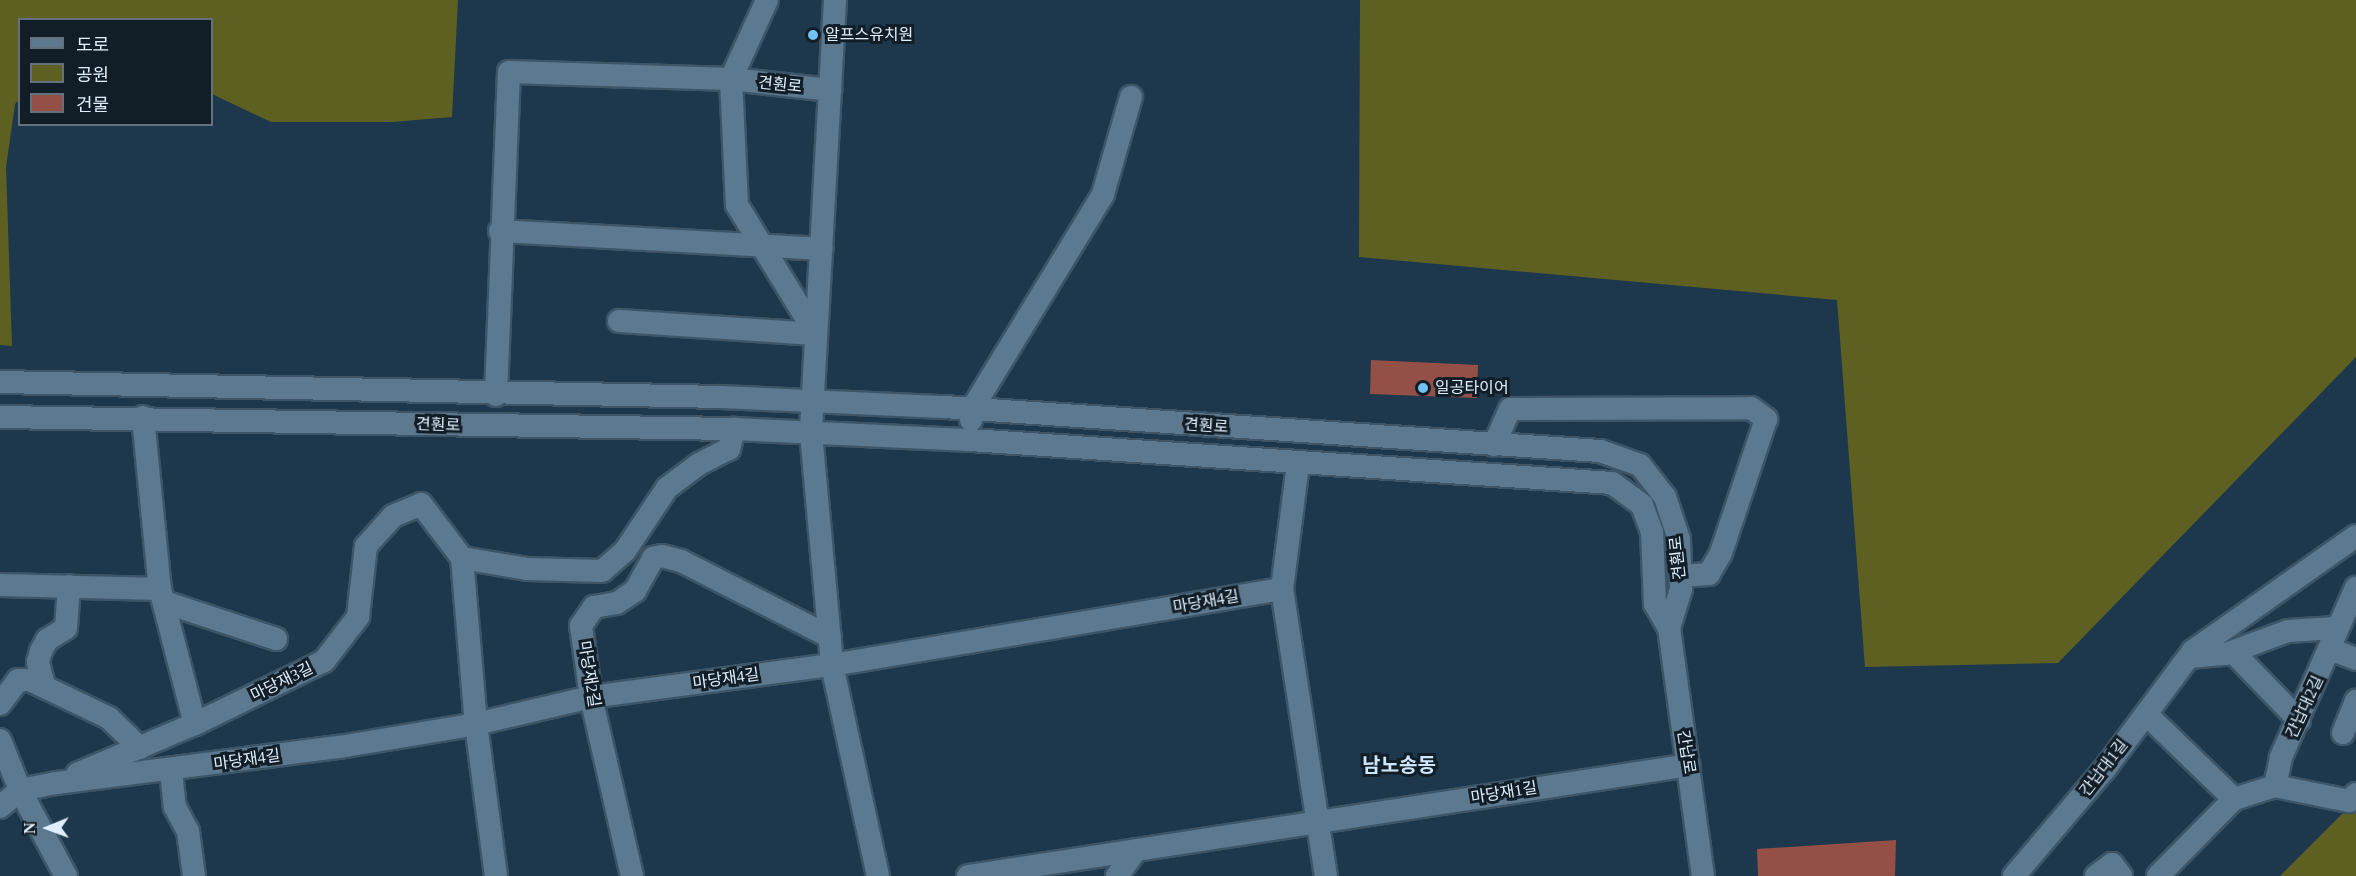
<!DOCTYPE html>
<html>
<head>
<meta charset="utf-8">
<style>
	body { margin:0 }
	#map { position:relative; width:2356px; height:876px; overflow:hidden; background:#1d384c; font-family:"Times New Roman","Noto Sans KR",serif }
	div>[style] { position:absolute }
	.green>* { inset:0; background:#5d6020 }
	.building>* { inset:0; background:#945046 }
	.roads { filter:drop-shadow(2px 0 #3d5567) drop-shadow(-2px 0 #3d5567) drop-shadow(0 2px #3d5567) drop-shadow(0 -2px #3d5567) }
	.minor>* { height:22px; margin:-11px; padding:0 11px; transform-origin:11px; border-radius:11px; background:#5c7990 }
	.dots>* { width:16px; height:16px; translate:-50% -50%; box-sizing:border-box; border:3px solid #121e27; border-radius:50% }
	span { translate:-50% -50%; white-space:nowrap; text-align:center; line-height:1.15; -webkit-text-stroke:6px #121e27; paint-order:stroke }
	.poi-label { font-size:16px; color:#dfeefc }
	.left { translate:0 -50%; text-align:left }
	.street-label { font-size:16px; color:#dfeefc }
	.quarter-label { font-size:20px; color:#cde6fb; font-weight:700 }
	.legend { position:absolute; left:18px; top:18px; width:195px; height:108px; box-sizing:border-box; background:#121e27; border:2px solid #64717c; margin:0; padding:8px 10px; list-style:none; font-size:18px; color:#dfeefc }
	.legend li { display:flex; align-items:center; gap:12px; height:30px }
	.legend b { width:30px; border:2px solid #64717c }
	.north { position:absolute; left:18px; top:798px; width:60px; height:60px; -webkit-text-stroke:4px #121e27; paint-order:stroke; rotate:269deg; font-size:16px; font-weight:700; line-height:24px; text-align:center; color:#dfeefc }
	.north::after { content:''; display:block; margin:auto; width:21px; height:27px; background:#dfeefc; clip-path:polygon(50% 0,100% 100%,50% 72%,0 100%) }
</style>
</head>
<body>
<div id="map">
	<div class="green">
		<i style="clip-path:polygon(0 0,458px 0,452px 117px,392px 122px,271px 122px,212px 94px,212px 20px,20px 20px,19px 100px,15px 104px,6px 167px,12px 346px,0 345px)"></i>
		<i style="clip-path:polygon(1360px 0,2356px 0,2356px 357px,2058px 663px,1865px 667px,1837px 300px,1359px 257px)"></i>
		<i style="clip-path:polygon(2356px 800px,2356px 876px,2280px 876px)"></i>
	</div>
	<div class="building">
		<i style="clip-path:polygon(1371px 360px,1478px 365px,1477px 398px,1370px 394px)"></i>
		<i style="clip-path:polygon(1896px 840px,1895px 876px,1758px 876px,1757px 849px)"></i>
	</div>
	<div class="roads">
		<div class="minor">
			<i style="left:767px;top:0;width:87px;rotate:114.5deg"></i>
			<i style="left:731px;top:79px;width:126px;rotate:87.3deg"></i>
			<i style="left:737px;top:205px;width:151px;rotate:58.5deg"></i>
			<i style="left:835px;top:0;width:434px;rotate:93.2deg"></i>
			<i style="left:811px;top:433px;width:233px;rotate:84.8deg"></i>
			<i style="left:832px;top:665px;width:216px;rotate:77.7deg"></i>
			<i style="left:500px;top:231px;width:322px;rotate:3.2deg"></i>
			<i style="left:619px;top:321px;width:197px;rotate:3.8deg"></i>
			<i style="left:0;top:382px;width:721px;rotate:1.19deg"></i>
			<i style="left:721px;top:397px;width:223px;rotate:2.6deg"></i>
			<i style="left:944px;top:407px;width:657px;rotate:3.84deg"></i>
			<i style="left:1600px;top:451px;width:42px;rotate:19.3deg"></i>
			<i style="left:1640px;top:465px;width:41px;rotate:52deg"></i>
			<i style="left:1665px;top:497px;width:44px;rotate:71.6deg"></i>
			<i style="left:1679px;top:539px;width:50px;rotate:87.7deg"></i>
			<i style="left:1681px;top:589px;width:41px;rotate:107.1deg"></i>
			<i style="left:1669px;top:628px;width:250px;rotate:82.2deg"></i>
			<i style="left:496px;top:395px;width:323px;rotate:-87.7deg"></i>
			<i style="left:509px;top:72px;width:222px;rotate:1.8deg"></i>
			<i style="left:731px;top:79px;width:100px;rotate:6.3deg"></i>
			<i style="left:0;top:417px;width:734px;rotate:0.94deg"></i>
			<i style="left:734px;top:429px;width:236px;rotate:2.7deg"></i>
			<i style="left:970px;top:440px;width:643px;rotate:3.83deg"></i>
			<i style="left:1612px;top:483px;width:37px;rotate:36deg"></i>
			<i style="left:1642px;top:505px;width:29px;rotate:70deg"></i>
			<i style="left:1652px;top:532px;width:72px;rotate:87.6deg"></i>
			<i style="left:1655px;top:604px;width:28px;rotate:60deg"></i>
			<i style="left:143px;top:417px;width:173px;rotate:84.4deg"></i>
			<i style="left:160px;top:589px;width:139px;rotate:75.5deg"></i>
			<i style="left:971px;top:420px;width:11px;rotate:-85deg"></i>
			<i style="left:972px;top:409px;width:252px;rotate:-58.6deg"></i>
			<i style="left:1103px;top:194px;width:101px;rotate:-73.9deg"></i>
			<i style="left:1494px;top:445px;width:39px;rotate:-66deg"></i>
			<i style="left:1510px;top:409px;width:241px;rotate:-0.2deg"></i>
			<i style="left:1751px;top:408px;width:19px;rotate:36deg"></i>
			<i style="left:1766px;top:419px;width:141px;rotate:108.6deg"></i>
			<i style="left:1721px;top:553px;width:24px;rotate:120deg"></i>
			<i style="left:1709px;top:574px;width:28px;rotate:176deg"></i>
			<i style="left:1298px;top:464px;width:126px;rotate:97.3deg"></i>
			<i style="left:1282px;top:589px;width:290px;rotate:81.3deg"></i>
			<i style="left:462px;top:558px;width:67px;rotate:9.5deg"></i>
			<i style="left:528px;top:569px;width:74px;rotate:1.5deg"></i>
			<i style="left:602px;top:571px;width:30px;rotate:-41deg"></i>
			<i style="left:625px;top:551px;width:76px;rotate:-56.3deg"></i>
			<i style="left:667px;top:488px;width:40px;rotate:-37deg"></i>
			<i style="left:699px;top:464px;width:34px;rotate:-27deg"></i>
			<i style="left:729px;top:449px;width:21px;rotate:-76deg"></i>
			<i style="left:0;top:585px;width:160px;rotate:1.4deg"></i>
			<i style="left:164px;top:602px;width:118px;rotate:18.3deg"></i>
			<i style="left:2330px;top:649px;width:28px;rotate:21deg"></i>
			<i style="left:2233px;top:652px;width:95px;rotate:45.9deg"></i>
			<i style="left:2189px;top:657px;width:37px;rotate:-5deg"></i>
			<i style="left:2226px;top:654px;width:66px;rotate:-20.4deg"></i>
			<i style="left:2288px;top:631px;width:47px;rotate:-3.7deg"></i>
			<i style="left:44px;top:685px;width:24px;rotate:-105deg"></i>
			<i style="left:38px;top:662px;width:11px;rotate:-75deg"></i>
			<i style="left:41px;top:651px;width:13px;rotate:-61deg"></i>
			<i style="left:47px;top:640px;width:22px;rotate:-32deg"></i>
			<i style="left:66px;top:628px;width:42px;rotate:-85.9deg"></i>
			<i style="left:0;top:704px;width:30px;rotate:-53deg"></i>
			<i style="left:18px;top:680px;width:12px"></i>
			<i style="left:30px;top:680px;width:88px;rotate:25.7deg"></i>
			<i style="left:109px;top:718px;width:43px;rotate:44.1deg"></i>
			<i style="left:2146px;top:714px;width:122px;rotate:44deg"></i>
			<i style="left:2343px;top:733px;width:35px;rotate:-68deg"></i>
			<i style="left:0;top:740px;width:54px;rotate:68.2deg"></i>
			<i style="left:20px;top:790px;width:98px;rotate:61.9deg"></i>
			<i style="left:171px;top:771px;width:36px;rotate:84deg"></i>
			<i style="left:175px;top:807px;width:27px;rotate:62deg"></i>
			<i style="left:188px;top:831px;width:45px;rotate:82.4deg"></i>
			<i style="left:77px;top:774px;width:128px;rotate:-23deg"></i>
			<i style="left:195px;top:724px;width:144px;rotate:-26deg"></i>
			<i style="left:324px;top:661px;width:56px;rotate:-52.3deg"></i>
			<i style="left:358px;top:617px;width:71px;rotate:-83.6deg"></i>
			<i style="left:366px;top:546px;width:40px;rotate:-48deg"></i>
			<i style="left:393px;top:516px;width:30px;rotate:-23deg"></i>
			<i style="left:421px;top:504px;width:68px;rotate:52.8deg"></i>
			<i style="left:462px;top:558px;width:167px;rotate:85.2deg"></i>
			<i style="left:476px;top:724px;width:153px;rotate:82.5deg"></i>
			<i style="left:2275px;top:786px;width:30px;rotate:-78deg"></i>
			<i style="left:2281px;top:757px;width:185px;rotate:-66.1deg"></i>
			<i style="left:0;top:807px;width:26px;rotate:-40deg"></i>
			<i style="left:20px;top:790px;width:38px;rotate:-11deg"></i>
			<i style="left:57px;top:783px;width:284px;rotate:-7.3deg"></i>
			<i style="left:339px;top:747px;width:139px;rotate:-9.5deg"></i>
			<i style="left:476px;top:724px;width:118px;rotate:-13.2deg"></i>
			<i style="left:591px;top:697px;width:243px;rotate:-7.6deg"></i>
			<i style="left:832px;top:665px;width:456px;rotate:-9.6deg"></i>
			<i style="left:632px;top:876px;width:184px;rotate:-102.9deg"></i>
			<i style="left:591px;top:697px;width:72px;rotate:-98deg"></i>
			<i style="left:581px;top:626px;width:23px;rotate:-56deg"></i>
			<i style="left:594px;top:607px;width:23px;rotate:-10deg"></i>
			<i style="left:617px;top:603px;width:22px;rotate:-34deg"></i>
			<i style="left:635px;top:591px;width:38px;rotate:-61deg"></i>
			<i style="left:653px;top:558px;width:9px;rotate:-13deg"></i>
			<i style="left:662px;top:556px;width:20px;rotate:15deg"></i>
			<i style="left:681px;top:561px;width:167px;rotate:27deg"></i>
			<i style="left:968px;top:876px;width:729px;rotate:-8.75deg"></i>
			<i style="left:1117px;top:876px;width:32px;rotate:-54deg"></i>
			<i style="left:2014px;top:876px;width:139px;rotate:-49.7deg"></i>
			<i style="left:2104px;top:770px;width:149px;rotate:-53.2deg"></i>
			<i style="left:2193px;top:651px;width:199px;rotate:-35.2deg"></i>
			<i style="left:2096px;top:876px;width:20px;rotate:-37deg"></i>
			<i style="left:2112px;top:864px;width:15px;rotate:53deg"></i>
			<i style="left:2158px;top:876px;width:108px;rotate:-45.4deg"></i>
			<i style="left:2234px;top:799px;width:43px;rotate:-17.6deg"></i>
			<i style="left:2275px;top:786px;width:76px;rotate:11.5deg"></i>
			<i style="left:2349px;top:801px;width:10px;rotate:-45deg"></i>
		</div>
	</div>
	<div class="dots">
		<i style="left:813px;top:35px;background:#71c1f5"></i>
		<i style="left:1423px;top:388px;background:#71c1f5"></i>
	</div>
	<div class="poi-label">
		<span class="left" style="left:825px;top:35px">알프스유치원</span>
		<span class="left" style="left:1435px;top:388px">일공타이어</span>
	</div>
	<div class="street-label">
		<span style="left:780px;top:85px;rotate:6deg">견훤로</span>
		<span style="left:438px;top:425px;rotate:2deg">견훤로</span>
		<span style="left:1206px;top:426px;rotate:4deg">견훤로</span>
		<span style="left:1678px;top:558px;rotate:-96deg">견훤로</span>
		<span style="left:1206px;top:602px;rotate:-10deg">마당재4길</span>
		<span style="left:589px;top:674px;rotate:81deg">마당재2길</span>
		<span style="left:726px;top:679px;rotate:-8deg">마당재4길</span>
		<span style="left:282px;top:682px;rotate:-26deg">마당재3길</span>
		<span style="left:2305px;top:707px;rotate:-65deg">간납대2길</span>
		<span style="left:1686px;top:752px;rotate:81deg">간납로</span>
		<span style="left:247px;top:760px;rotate:-8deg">마당재4길</span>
		<span style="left:2104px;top:768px;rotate:-52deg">간납대1길</span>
		<span style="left:1504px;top:793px;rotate:-9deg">마당재1길</span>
	</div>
	<div class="quarter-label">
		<span style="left:1399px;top:765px">남노송동</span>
	</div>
	<ul class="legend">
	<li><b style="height:8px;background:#5c7990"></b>도로</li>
	<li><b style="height:16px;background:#5d6020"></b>공원</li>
	<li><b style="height:16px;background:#945046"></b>건물</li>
	</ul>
	<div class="north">N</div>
</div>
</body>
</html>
